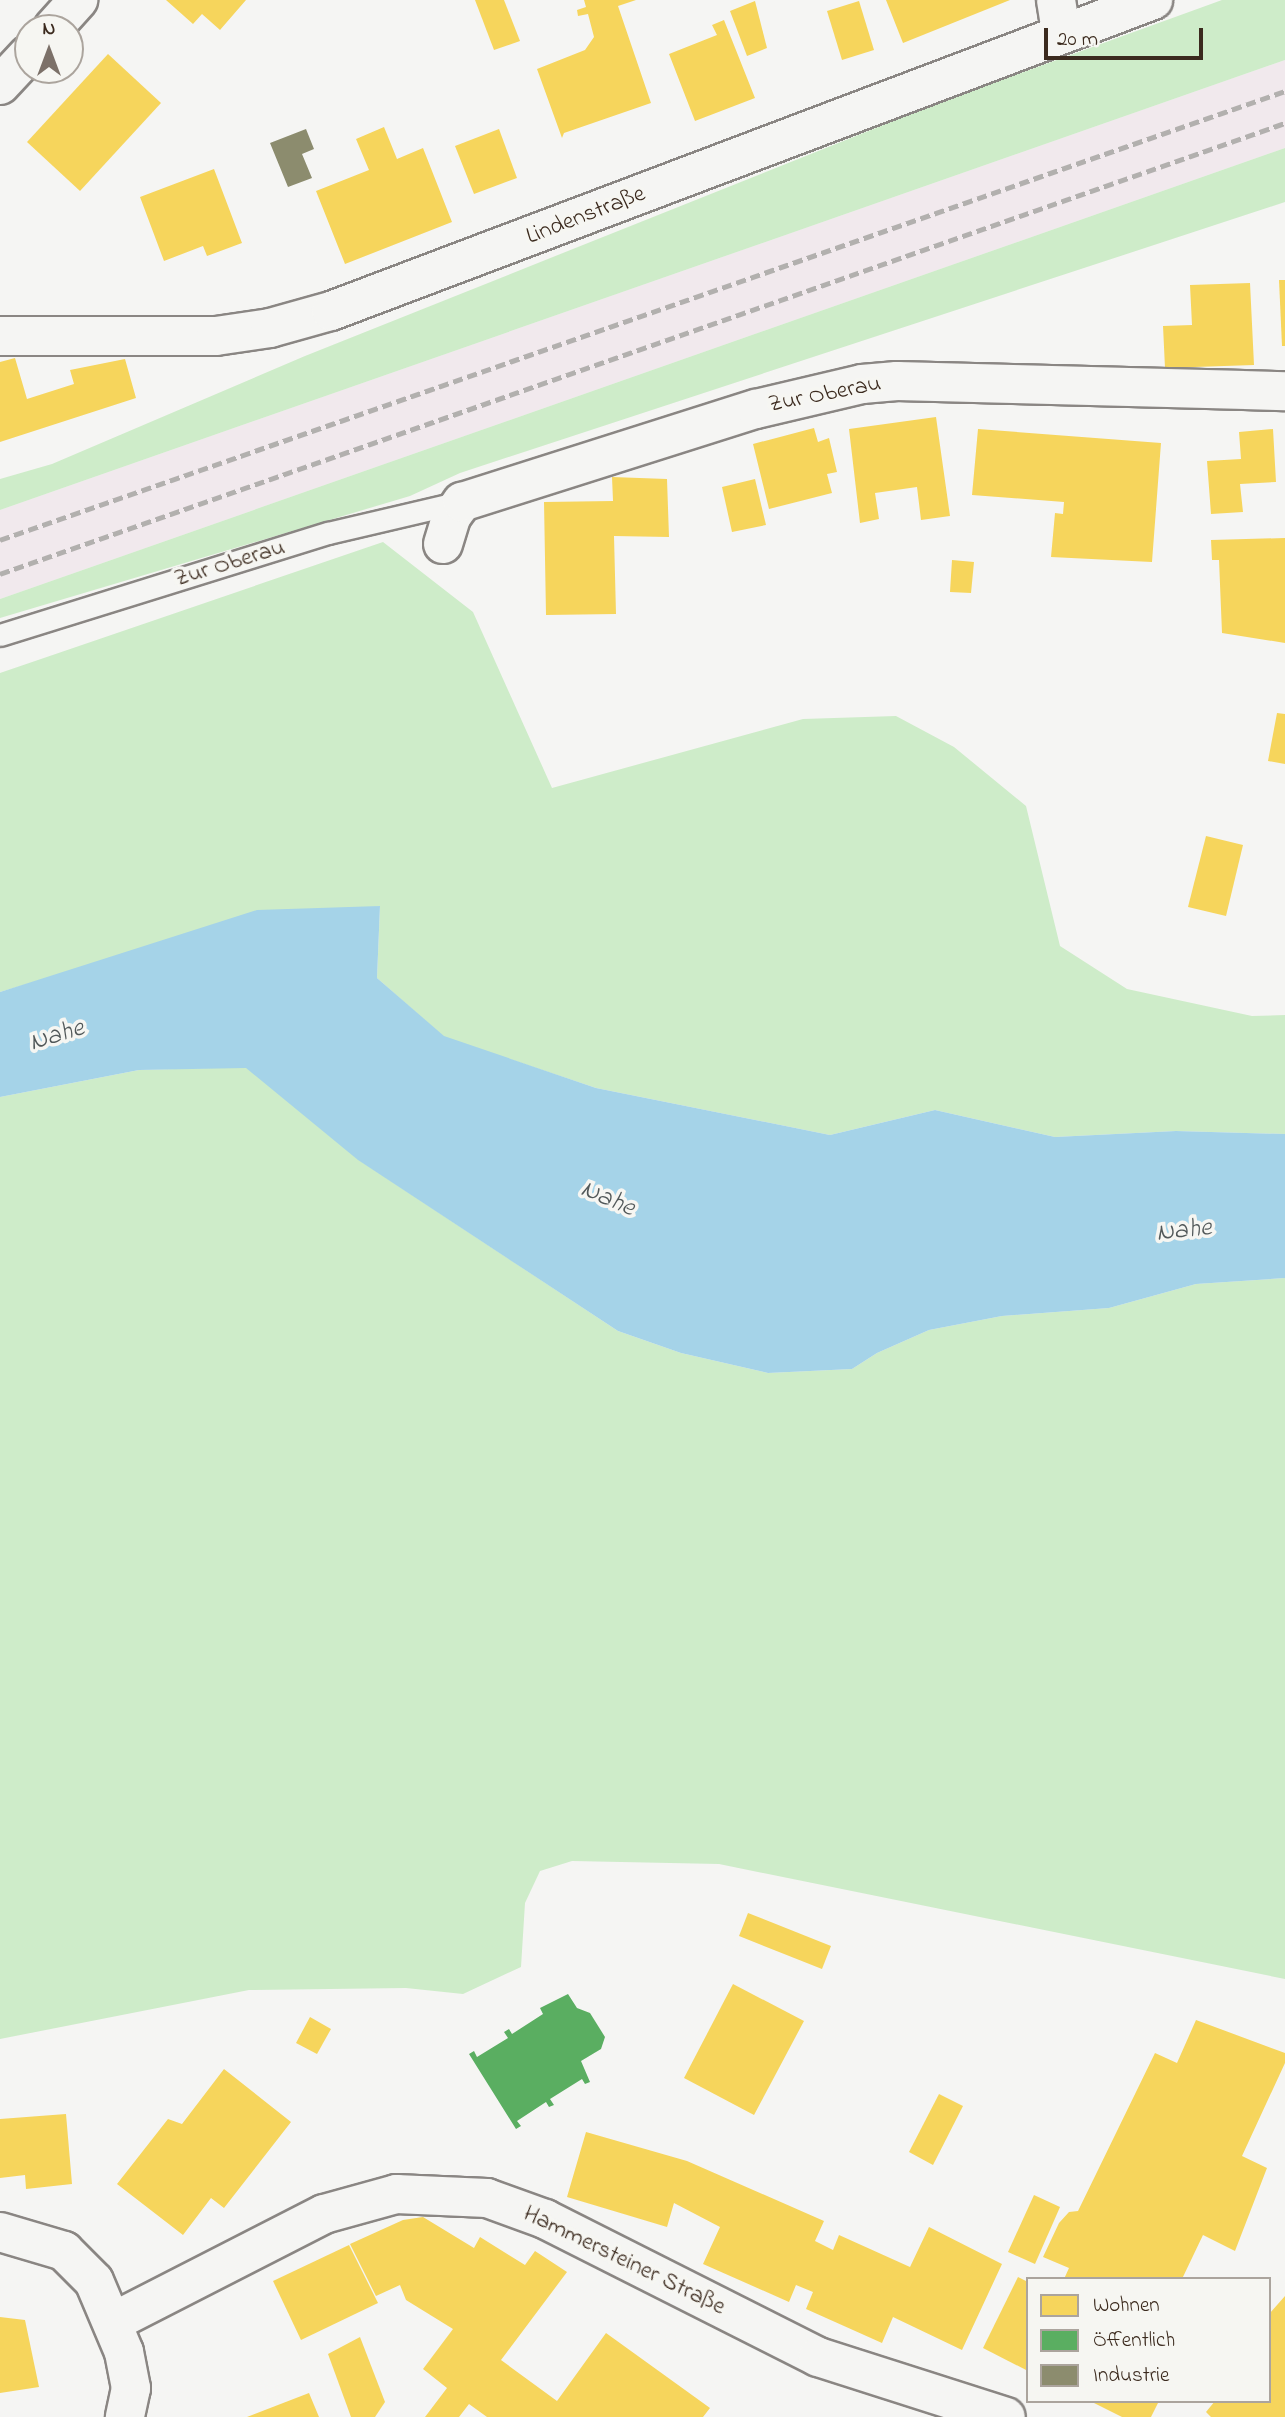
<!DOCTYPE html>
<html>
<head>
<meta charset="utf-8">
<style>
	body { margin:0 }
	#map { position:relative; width:1285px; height:2417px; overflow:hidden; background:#f5f5f3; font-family:"Indie Flower",sans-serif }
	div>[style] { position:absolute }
	.built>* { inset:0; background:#f1e9ed }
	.green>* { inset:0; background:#ceecc9 }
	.water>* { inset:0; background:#a5d3e8 }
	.homes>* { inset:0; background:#f6d55c }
	.public>* { inset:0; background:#5aae61 }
	.industry>* { inset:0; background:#8c8c6e }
	.roads { filter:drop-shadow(2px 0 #8a8683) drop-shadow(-2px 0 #8a8683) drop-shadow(0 2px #8a8683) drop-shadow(0 -2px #8a8683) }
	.lane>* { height:21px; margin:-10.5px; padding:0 10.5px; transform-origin:10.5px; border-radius:10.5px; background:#f5f5f3 }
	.street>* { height:38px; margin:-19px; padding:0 19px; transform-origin:19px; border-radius:19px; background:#f5f5f3 }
	.secondary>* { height:38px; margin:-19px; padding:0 19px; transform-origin:19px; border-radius:19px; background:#f5f5f3 }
	.rail>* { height:5px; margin-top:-2.5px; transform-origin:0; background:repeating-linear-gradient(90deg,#b2b0ae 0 10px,transparent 0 15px) }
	span { translate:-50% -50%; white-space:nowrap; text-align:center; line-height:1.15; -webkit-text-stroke:7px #f6f6f2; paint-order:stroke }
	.street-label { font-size:24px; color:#3b2a1e }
	.water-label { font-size:26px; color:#515859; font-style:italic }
	.legend { position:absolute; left:1026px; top:2277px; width:245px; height:126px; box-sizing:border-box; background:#f6f6f2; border:2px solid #aba49d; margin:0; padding:9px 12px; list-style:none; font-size:21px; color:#3b2a1e }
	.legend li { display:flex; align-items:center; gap:14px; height:35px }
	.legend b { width:35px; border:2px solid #aba49d }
	.north { position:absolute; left:14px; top:14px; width:70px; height:70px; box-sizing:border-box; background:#f6f6f2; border:2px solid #aba49d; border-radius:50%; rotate:0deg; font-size:19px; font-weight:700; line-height:28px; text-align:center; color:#3b2a1e }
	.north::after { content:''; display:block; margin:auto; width:24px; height:32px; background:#7c7169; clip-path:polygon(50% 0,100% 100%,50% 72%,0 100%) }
	.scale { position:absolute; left:1044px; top:28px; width:159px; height:32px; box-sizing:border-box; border:4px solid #3b2a1e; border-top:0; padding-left:9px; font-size:21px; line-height:24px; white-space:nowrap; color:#3b2a1e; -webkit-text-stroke:5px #f6f6f2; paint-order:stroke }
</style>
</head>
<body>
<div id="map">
	<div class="built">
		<i style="clip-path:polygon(1285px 60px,1285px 148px,0 599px,0 510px)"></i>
	</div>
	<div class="green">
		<i style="clip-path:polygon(1222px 0,1285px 0,1285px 60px,0 510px,0 479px,52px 464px,305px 356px,941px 102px)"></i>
		<i style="clip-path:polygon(1285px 148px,1285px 202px,460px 473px,410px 496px,0 618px,0 599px)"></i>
		<i style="clip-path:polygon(383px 542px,473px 612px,552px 788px,803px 719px,896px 716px,954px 747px,1026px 806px,1060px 946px,1127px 989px,1252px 1016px,1285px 1015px,1285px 1134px,1176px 1131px,1055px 1137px,935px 1110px,830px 1135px,596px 1088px,444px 1037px,377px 978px,380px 906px,54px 976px,0 992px,0 673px)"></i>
		<i style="clip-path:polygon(246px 1067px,359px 1160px,618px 1331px,681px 1353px,768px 1373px,852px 1369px,877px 1353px,929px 1330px,1002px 1316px,1109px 1308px,1196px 1284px,1285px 1278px,1285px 1979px,719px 1864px,572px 1861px,540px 1871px,525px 1903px,521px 1967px,463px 1994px,406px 1988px,249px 1990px,0 2039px,0 1097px,139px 1070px)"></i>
	</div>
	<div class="water">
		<i style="clip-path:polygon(380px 906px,377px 978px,444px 1036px,596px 1088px,830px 1135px,935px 1110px,1055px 1137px,1176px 1131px,1285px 1134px,1285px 1278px,1196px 1284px,1109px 1308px,1002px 1316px,929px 1330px,877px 1353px,852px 1369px,768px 1373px,681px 1353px,618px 1331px,358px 1160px,246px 1068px,139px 1070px,0 1097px,0 992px,257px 910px)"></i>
	</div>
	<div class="homes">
		<i style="clip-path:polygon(166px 0,246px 0,220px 30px,202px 14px,193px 24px)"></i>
		<i style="clip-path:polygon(475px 0,504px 0,520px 41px,494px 50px)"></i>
		<i style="clip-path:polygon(584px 0,636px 0,618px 6px,651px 103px,564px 133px,562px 138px,537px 69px,585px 50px,594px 37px,588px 14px,578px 16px,577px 10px,586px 7px)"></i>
		<i style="clip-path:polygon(886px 0,1010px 0,903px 43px)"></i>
		<i style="clip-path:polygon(755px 1px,767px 48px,747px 56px,730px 11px)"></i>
		<i style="clip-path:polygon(859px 1px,874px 50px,842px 60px,827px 11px)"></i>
		<i style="clip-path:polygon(724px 20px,755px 98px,695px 121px,669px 54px,717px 35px,712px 25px)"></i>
		<i style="clip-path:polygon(108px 54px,161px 103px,80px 191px,27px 142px)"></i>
		<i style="clip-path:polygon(384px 127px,397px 159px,423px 148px,452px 222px,345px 264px,316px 191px,369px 170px,356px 139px)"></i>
		<i style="clip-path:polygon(499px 129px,517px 178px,474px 194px,455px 146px)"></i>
		<i style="clip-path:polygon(214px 169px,242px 243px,207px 256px,203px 246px,164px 261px,140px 197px)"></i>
		<i style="clip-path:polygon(1279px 280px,1285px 280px,1285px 346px,1282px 346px)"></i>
		<i style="clip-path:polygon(1250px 283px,1254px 365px,1165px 368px,1163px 326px,1192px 325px,1190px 285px)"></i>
		<i style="clip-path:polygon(15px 358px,27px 399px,74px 384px,70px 370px,125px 359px,136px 398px,0 442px,0 362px)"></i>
		<i style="clip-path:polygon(936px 417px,950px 516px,921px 520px,917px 487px,875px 493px,879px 519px,860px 523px,849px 429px)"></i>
		<i style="clip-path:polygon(814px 428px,818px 442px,829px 438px,837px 472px,827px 474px,832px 493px,769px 509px,753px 444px)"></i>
		<i style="clip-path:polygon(978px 429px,1161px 443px,1152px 562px,1051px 557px,1055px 513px,1063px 514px,1064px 502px,972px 495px)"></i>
		<i style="clip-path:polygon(1273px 429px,1276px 482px,1240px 484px,1243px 512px,1211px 514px,1207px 461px,1241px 459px,1239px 432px)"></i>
		<i style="clip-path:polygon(612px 477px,667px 479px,669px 537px,614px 536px,616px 614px,546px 615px,544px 502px,613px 501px)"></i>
		<i style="clip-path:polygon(755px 479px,766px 525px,732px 532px,722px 487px)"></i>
		<i style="clip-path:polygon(1285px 538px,1285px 643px,1222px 633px,1219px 560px,1212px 560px,1211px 540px)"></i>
		<i style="clip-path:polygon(952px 560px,974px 562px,971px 593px,950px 592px)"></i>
		<i style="clip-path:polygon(1277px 713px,1285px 714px,1285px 764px,1268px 761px)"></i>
		<i style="clip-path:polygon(1206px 836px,1243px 845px,1226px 916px,1188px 907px)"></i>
		<i style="clip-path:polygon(748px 1913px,831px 1946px,822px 1969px,739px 1936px)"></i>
		<i style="clip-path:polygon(733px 1984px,804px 2021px,754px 2115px,684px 2078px)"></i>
		<i style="clip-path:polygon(310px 2017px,331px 2029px,317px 2054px,296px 2043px)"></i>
		<i style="clip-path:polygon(1196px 2020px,1285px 2053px,1285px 2063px,1242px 2156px,1267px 2168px,1235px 2251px,1203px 2235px,1182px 2279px,1064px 2279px,1069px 2268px,1043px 2257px,1059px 2223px,1069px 2212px,1078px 2211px,1155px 2053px,1177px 2063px)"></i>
		<i style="clip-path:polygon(224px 2069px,291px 2122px,224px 2208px,211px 2198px,183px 2235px,117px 2184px,168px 2119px,182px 2124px)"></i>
		<i style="clip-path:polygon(939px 2094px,963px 2106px,933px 2165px,909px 2152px)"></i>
		<i style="clip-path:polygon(66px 2114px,72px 2184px,26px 2189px,25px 2175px,0 2178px,0 2119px)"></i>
		<i style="clip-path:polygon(586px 2132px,687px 2161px,824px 2221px,815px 2241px,833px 2250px,839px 2235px,910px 2267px,929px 2227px,1002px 2264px,962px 2350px,893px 2317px,882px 2343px,806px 2309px,813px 2292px,796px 2285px,789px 2302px,703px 2264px,720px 2227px,674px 2203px,667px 2227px,567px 2197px)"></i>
		<i style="clip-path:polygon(1034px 2195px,1060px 2207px,1035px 2264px,1008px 2252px)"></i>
		<i style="clip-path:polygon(423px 2217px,474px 2248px,480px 2237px,525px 2265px,535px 2251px,567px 2272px,501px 2360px,557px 2401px,606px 2333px,710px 2408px,703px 2417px,487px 2417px,469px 2404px,459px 2417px,425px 2417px,447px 2388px,423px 2369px,453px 2329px,406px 2300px,400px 2285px,376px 2296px,350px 2244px,403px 2220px)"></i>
		<i style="clip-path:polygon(349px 2245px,378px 2303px,301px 2340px,273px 2281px)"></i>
		<i style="clip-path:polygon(1018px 2277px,1028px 2282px,1028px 2371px,983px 2348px)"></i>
		<i style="clip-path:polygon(1285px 2296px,1285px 2417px,1211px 2417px,1206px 2412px,1215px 2401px,1269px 2401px,1269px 2314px)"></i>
		<i style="clip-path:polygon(0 2317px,25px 2320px,39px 2387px,0 2393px)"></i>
		<i style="clip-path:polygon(360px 2337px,385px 2402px,375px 2417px,351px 2417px,328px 2354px)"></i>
		<i style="clip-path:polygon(309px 2393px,319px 2417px,247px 2417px)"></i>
		<i style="clip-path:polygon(1090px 2401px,1159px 2401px,1151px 2417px,1122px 2417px)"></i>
	</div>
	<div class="public">
		<i style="clip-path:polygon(568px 1994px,577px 2008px,590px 2013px,605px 2037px,601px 2049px,581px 2061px,590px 2082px,585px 2084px,582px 2079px,550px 2099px,554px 2105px,549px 2107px,546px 2102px,517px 2121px,521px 2126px,516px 2129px,469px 2054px,474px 2051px,477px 2057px,508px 2038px,504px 2032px,509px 2029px,512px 2034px,543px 2014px,540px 2008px)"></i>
	</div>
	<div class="industry">
		<i style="clip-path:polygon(306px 129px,314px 149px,302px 154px,312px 178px,288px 187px,270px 143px)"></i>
	</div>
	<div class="roads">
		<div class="lane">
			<i style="left:0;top:635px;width:343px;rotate:-17.3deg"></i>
			<i style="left:328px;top:533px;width:136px;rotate:-13.2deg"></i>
		</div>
		<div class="street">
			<i style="left:1056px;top:0;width:33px;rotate:81deg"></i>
			<i style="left:0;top:336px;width:216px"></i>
			<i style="left:216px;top:336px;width:55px;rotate:-8.4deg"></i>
			<i style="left:270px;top:328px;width:63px;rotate:-15.6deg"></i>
			<i style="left:331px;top:311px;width:879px;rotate:-20.72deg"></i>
			<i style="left:443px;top:544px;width:28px;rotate:-73deg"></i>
			<i style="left:451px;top:517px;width:19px;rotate:-54deg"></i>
			<i style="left:462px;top:502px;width:308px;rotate:-17.6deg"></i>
			<i style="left:756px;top:409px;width:109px;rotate:-13.3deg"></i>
			<i style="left:862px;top:384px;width:35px;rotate:-5deg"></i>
			<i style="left:897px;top:381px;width:388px;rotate:1.5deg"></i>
			<i style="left:0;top:2232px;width:67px;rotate:16.5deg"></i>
			<i style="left:64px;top:2251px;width:42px;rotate:45deg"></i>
			<i style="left:94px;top:2281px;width:77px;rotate:67.1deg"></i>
			<i style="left:124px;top:2352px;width:37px;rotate:79deg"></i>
			<i style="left:131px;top:2388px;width:30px;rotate:102deg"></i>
			<i style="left:113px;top:2322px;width:237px;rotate:-27.1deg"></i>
			<i style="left:324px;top:2214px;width:75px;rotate:-15.5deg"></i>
			<i style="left:396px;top:2194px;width:91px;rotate:2.5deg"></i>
			<i style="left:487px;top:2198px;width:62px;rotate:19.9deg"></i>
			<i style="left:545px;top:2219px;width:306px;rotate:26.8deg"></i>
			<i style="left:818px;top:2357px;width:197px;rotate:17.7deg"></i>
		</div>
		<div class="secondary">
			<i style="left:53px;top:28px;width:38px;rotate:-48deg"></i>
			<i style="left:0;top:85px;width:41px;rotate:-47deg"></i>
		</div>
	</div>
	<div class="rail">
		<i style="left:0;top:540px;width:1361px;rotate:-19.26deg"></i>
		<i style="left:0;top:574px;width:1362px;rotate:-19.34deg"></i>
	</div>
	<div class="street-label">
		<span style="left:586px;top:216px;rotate:-21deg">Lindenstraße</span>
		<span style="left:825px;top:395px;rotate:-11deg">Zur Oberau</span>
		<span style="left:230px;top:564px;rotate:-17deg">Zur Oberau</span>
		<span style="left:624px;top:2261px;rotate:26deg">Hammersteiner Straße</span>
	</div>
	<div class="water-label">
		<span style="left:57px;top:1037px;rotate:-17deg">Nahe</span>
		<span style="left:607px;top:1200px;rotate:23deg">Nahe</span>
		<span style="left:1184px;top:1232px;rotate:-6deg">Nahe</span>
	</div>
	<ul class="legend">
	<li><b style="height:19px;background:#f6d55c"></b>Wohnen</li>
	<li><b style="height:19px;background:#5aae61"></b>Öffentlich</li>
	<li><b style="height:19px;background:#8c8c6e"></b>Industrie</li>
	</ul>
	<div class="north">N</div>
	<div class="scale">20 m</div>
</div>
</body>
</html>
